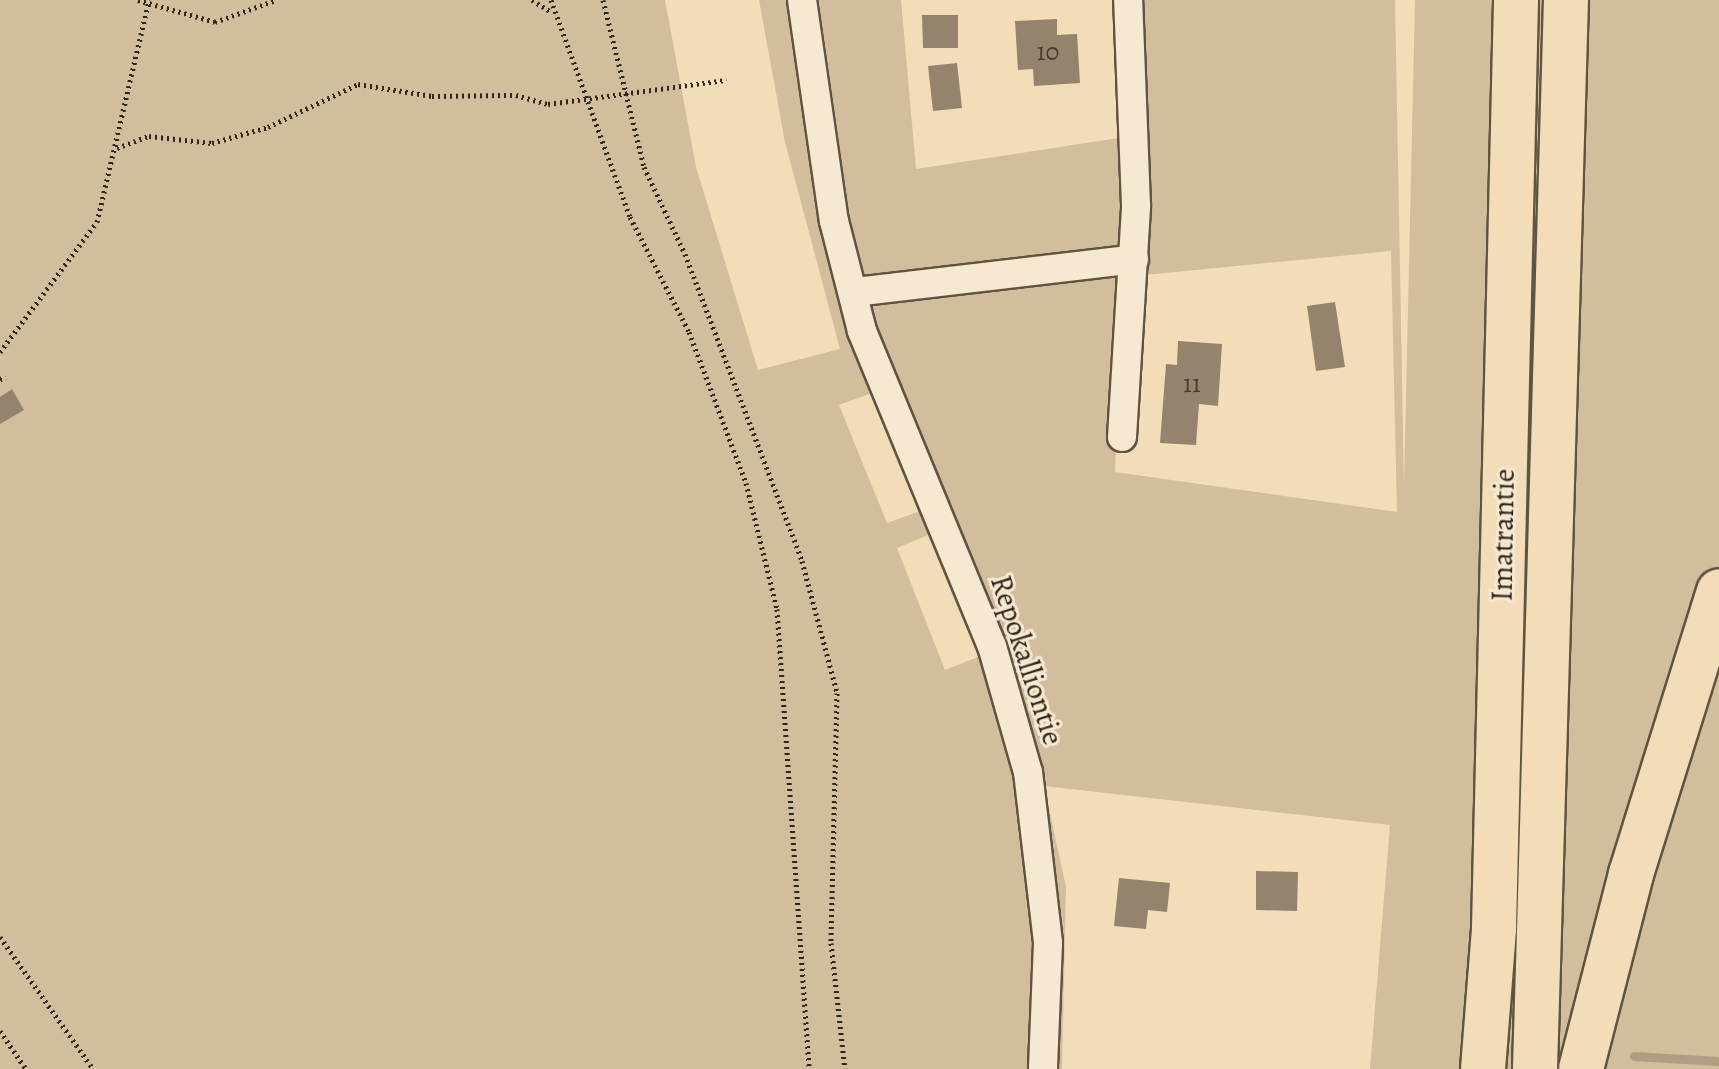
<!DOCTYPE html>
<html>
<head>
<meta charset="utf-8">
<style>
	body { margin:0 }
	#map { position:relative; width:1719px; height:1069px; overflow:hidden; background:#f3dcb8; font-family:Alegreya,serif }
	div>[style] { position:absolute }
	.green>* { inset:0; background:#d2bd9d }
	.stream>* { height:9px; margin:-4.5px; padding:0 4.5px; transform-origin:4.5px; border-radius:4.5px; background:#b09e83 }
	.building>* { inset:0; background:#94846d }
	.path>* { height:5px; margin-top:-2.5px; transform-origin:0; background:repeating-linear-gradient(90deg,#2e251b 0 2px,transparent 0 6px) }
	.roads { filter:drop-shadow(2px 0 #5f5342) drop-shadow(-2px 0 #5f5342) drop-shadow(0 2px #5f5342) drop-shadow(0 -2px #5f5342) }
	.minor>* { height:28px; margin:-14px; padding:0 14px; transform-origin:14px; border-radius:14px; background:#f7e8d1 }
	.motorway>* { height:44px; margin:-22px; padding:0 22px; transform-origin:22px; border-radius:22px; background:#f3dcb8 }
	span { translate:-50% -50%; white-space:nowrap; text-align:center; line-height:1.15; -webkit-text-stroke:6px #f7e8d1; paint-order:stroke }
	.number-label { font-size:26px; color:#483d30 }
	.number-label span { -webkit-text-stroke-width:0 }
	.street-label { font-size:30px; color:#2e251b }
</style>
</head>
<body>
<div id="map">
	<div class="green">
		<i style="clip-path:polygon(evenodd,0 0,665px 0,696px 167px,758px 370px,840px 349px,785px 142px,759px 0,901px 0,916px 169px,1138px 135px,1133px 0,1395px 0,1404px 486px,1415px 0,1719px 0,1719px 1069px,1370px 1069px,1390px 825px,1044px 786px,1066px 887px,1062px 1069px,0 1069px,0 0,1391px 251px,1397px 512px,1115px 472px,1124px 277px,1391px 251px,0 0,880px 390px,931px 507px,887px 523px,839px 405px,880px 390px,0 0,940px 530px,988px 653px,945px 670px,897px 548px,940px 530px)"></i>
	</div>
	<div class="stream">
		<i style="left:1634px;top:1056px;width:85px;rotate:3.4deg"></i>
	</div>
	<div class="building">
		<i style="clip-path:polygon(922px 15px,958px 15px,958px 48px,923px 48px)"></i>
		<i style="clip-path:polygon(1057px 19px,1057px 35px,1077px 34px,1080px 83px,1034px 86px,1033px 69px,1018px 70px,1015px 21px)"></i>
		<i style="clip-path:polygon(957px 63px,962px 108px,933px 111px,928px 66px)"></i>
		<i style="clip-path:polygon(1335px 302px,1345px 367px,1316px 371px,1307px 306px)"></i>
		<i style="clip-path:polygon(1178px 341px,1222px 344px,1218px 406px,1199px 404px,1196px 445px,1160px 443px,1166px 364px,1177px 365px)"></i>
		<i style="clip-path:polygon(12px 389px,24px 410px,0 424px,0 397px)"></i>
		<i style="clip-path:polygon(1256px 871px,1298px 872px,1297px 911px,1256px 910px)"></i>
		<i style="clip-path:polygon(1119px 878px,1170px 883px,1167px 912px,1148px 910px,1146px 929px,1114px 926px)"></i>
	</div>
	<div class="path">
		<i style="left:138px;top:0;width:80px;rotate:15.9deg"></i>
		<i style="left:215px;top:22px;width:65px;rotate:-19.8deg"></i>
		<i style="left:532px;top:0;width:22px;rotate:32deg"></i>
		<i style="left:551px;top:0;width:231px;rotate:70deg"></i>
		<i style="left:630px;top:217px;width:129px;rotate:62.8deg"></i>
		<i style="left:689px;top:332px;width:161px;rotate:69.3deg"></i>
		<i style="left:746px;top:483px;width:130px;rotate:76.2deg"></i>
		<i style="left:777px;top:609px;width:461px;rotate:86deg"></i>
		<i style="left:603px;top:0;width:172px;rotate:76.2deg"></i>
		<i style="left:644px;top:167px;width:96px;rotate:64.8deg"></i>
		<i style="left:685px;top:254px;width:329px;rotate:69.1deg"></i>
		<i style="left:802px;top:561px;width:137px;rotate:75.1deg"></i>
		<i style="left:837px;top:693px;width:250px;rotate:91.4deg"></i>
		<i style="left:831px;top:943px;width:127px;rotate:83.7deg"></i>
		<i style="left:117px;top:148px;width:34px;rotate:-21deg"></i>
		<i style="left:149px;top:136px;width:63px;rotate:6.3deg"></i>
		<i style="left:212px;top:143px;width:58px;rotate:-15.9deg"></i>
		<i style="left:268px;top:127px;width:100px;rotate:-25.5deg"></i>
		<i style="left:358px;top:84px;width:75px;rotate:9.2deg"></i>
		<i style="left:432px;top:96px;width:84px;rotate:-0.7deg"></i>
		<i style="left:516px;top:95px;width:33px;rotate:16deg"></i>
		<i style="left:548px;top:104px;width:180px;rotate:-7.7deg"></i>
		<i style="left:0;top:352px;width:162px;rotate:-53.3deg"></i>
		<i style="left:97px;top:222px;width:228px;rotate:-76.8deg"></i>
		<i style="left:0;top:379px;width:6px;rotate:-18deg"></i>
		<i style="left:0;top:937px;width:161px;rotate:54.8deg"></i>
		<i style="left:0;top:1031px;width:46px;rotate:55.6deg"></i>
	</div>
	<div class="roads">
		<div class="minor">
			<i style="left:802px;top:0;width:223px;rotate:81.8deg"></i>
			<i style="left:834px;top:221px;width:114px;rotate:75.7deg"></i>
			<i style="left:862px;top:331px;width:341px;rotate:67.6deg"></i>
			<i style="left:992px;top:646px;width:131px;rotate:74.1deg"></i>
			<i style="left:1028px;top:772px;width:172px;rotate:83.3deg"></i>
			<i style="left:1048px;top:943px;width:126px;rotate:92.3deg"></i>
			<i style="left:855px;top:292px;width:281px;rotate:-6.7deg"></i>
			<i style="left:1122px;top:437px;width:232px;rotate:-86.5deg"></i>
			<i style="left:1136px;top:205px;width:205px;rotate:-92.2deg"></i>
		</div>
		<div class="motorway">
			<i style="left:1483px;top:1069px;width:141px;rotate:-85.5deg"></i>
			<i style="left:1494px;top:928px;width:928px;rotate:-88.64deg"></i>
			<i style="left:1535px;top:1069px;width:1069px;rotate:-88.34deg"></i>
			<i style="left:1581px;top:1069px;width:201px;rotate:-75.6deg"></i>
			<i style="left:1631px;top:874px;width:296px;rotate:-72.7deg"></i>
		</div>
	</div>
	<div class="number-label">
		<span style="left:1048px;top:52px">10</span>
		<span style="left:1192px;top:384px">11</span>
	</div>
	<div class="street-label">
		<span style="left:1503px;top:535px;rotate:-89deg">Imatrantie</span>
		<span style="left:1027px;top:660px;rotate:72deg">Repokalliontie</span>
	</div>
</div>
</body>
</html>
